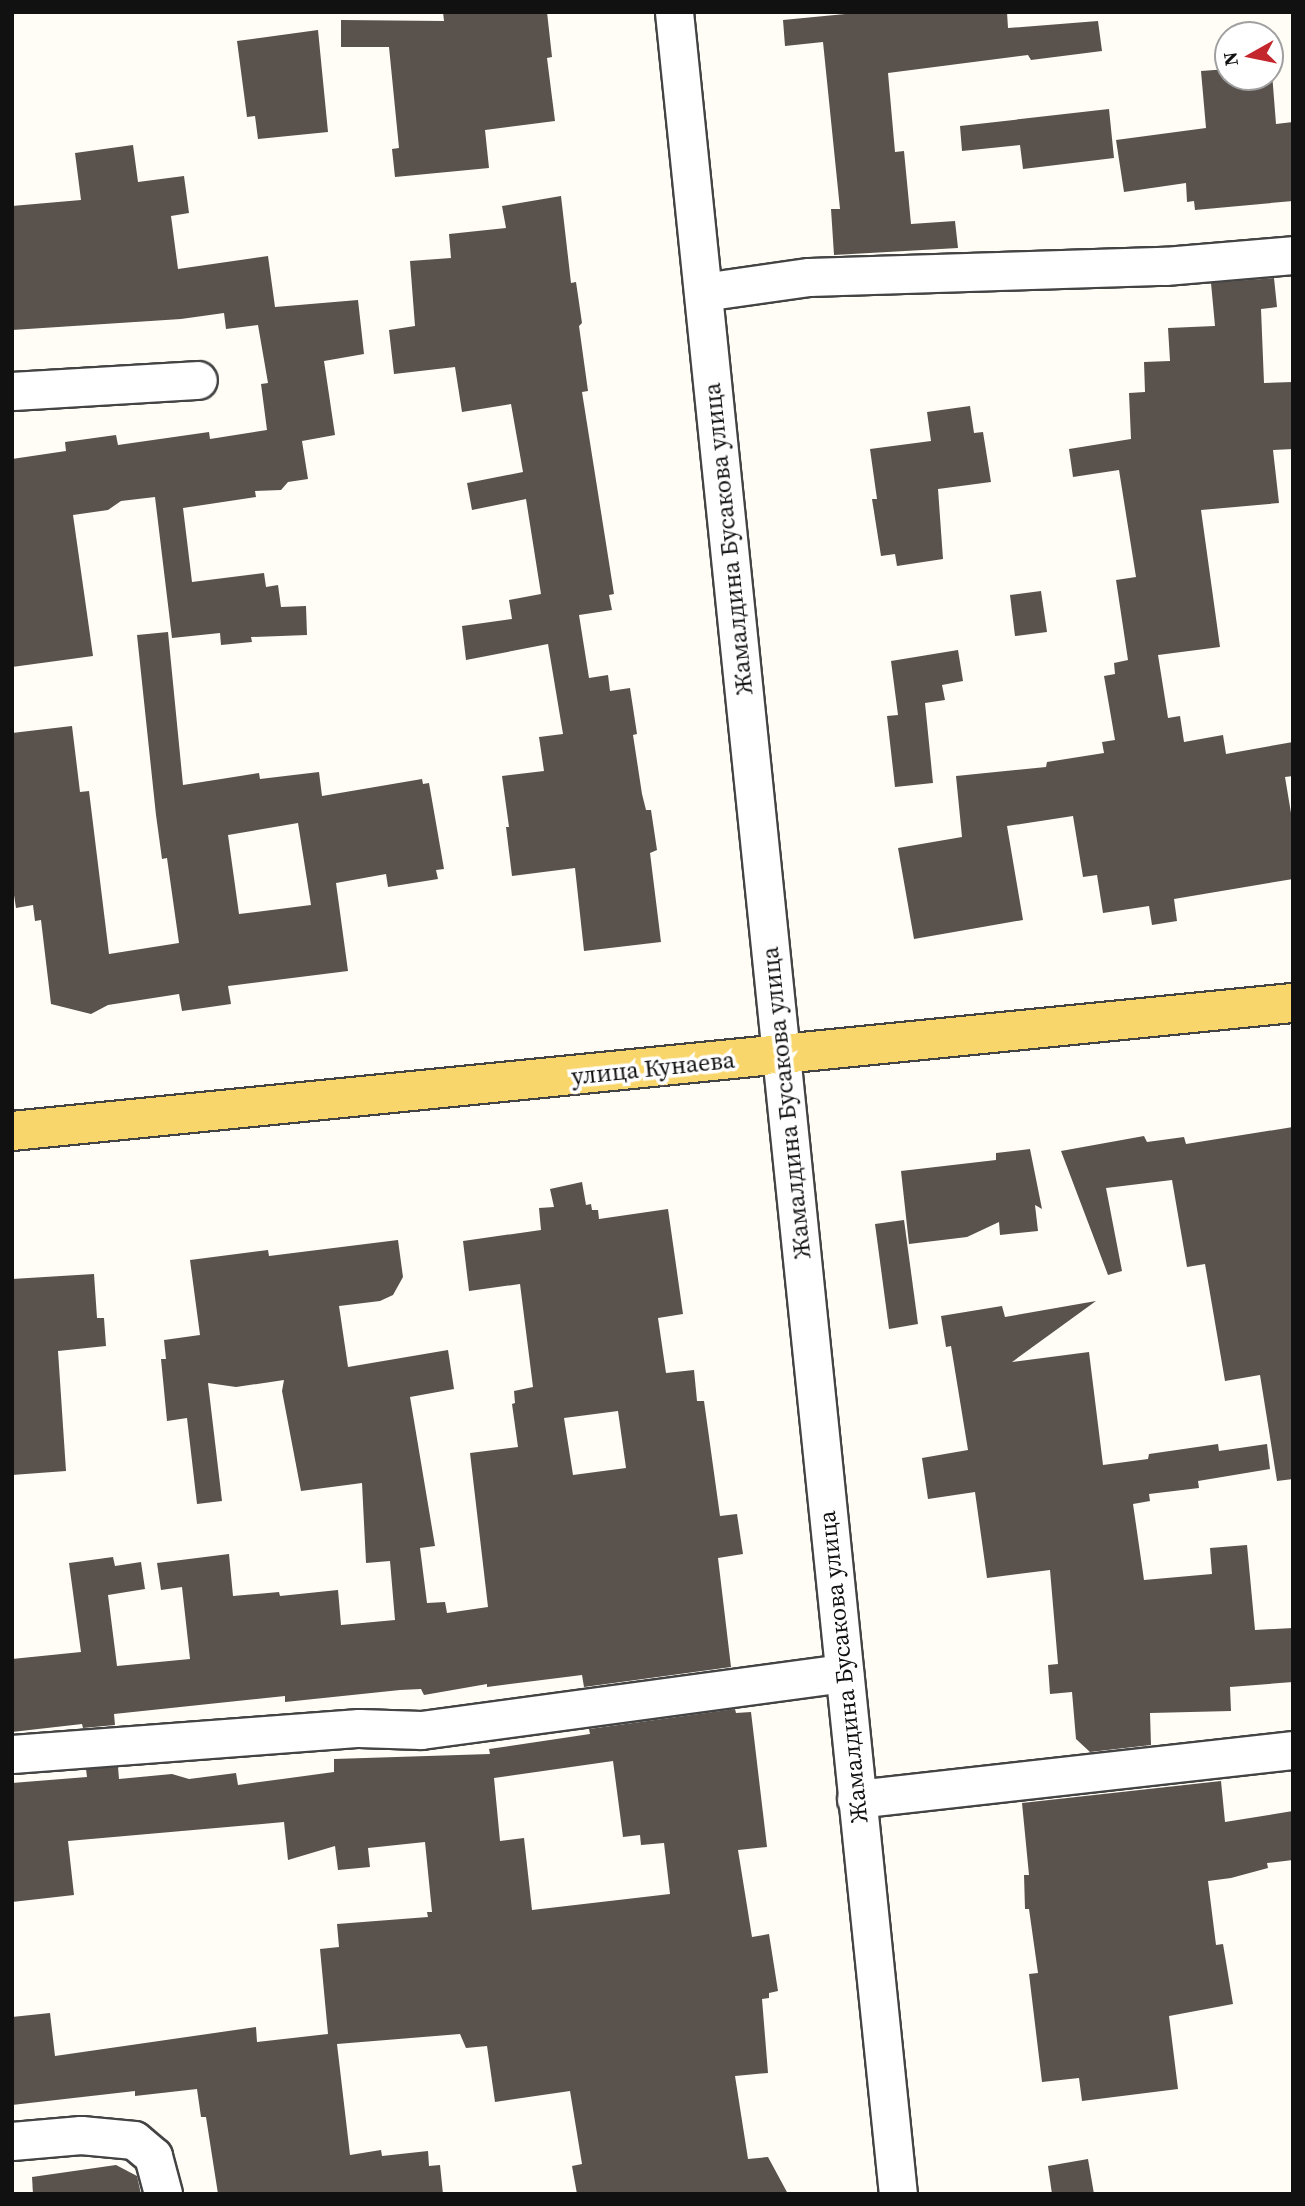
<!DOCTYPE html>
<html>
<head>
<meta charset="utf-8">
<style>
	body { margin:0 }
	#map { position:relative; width:1305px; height:2206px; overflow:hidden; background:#fffdf5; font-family:"Source Serif 4",serif }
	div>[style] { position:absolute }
	.building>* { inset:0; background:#5a524d }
	.roads { filter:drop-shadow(2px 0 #444) drop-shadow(-2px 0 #444) drop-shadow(0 2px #444) drop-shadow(0 -2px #444) }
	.minor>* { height:37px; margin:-18.5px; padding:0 18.5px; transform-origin:18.5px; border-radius:18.5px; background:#fff }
	.major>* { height:38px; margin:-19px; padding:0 19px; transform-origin:19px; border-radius:19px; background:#f9d66b }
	span { translate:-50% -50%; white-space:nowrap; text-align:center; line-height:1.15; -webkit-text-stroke:7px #fff; paint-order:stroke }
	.street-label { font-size:24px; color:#111 }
	.frame { position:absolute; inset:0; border:14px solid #111; pointer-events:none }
	.north { position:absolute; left:1214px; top:21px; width:70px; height:70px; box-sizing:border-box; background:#fff; border:2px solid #a0a0a0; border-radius:50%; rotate:261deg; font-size:19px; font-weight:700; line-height:28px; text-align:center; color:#111 }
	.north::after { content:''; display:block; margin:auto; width:24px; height:32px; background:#c4262e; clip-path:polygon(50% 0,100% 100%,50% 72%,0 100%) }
</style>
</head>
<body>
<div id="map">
	<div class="building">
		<i style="clip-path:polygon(443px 12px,547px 12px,552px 57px,547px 58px,555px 121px,485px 130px,489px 168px,395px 177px,392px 149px,399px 148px,389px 47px,341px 47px,341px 20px,444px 21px)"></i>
		<i style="clip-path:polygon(866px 12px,1007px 12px,1008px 28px,1098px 21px,1102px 51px,1031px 60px,1028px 55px,888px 73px,895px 152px,904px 151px,911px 224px,955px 221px,958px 248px,834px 255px,831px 209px,840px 209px,823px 42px,785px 46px,783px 20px)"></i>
		<i style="clip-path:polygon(318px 30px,328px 132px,258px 139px,255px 116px,247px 117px,237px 41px)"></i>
		<i style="clip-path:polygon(1228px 69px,1228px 77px,1270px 77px,1272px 73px,1276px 124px,1293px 122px,1293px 201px,1195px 210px,1194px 201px,1187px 202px,1186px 183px,1124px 192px,1116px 140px,1206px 128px,1201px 71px)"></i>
		<i style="clip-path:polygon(1109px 109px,1114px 158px,1023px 169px,1020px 145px,962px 151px,960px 126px)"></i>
		<i style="clip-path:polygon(133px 145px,138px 182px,184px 176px,189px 213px,171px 216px,178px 269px,268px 256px,275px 307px,358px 300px,364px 354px,324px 361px,335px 435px,302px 441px,308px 479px,288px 482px,281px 490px,255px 491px,256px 497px,183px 508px,192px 582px,264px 573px,266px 587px,278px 585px,281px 607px,306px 606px,307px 635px,251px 637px,252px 642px,221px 645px,220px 633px,172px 638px,155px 497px,121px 501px,108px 510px,73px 515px,93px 656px,12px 667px,12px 459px,66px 451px,65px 442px,116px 435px,118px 445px,209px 432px,210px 439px,267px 430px,261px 384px,268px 383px,258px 325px,226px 329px,224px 313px,181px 319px,12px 330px,12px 206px,81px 200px,75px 153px)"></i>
		<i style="clip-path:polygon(561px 196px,571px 283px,576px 282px,582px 323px,579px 326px,588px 391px,582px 392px,614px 594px,609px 595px,612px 610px,579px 615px,589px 678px,608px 675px,610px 691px,630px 688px,637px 734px,633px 735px,642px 794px,646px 810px,651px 810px,657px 850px,650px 853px,661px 942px,584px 951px,575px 868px,512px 876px,506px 827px,509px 827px,502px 776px,544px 771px,539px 737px,563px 734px,548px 644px,466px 660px,462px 626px,512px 619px,509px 600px,541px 594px,526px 499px,472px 510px,467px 483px,523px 472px,511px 404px,462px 412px,455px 367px,394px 374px,389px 330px,415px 326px,410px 261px,451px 258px,449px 234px,506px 228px,502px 206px)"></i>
		<i style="clip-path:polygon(1274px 278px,1277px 307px,1261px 309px,1264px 383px,1293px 382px,1293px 449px,1273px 450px,1279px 503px,1201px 510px,1220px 647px,1158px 655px,1168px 718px,1180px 716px,1184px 742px,1223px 735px,1226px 754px,1293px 742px,1293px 776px,1285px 777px,1293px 825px,1293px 879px,1174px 899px,1177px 921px,1152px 925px,1149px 906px,1103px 913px,1097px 875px,1083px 877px,1073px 816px,1007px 826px,1023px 920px,914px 939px,898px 848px,962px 837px,956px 776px,1046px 767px,1047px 762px,1104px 753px,1102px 742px,1115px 740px,1104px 676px,1115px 674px,1114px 663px,1128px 660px,1116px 580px,1136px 577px,1119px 470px,1073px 477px,1069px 449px,1131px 439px,1129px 393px,1145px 392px,1144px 362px,1170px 361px,1168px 328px,1215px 326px,1211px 283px)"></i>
		<i style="clip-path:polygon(970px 406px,974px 433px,983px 432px,991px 482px,938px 489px,943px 559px,897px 566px,895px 554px,881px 556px,872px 499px,877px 499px,870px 449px,931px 441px,927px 412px)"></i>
		<i style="clip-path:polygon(1041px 591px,1047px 632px,1015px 636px,1010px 595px)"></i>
		<i style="clip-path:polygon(evenodd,168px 632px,183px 785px,259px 773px,260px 779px,319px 772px,322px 796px,422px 779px,423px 784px,429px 783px,444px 869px,436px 870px,438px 879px,388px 887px,386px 874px,336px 883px,348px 971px,228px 986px,231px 1004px,182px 1011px,179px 994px,108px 1005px,91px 1014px,51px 1004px,41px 920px,35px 921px,33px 905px,16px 908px,12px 882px,12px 733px,72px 726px,80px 792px,89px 791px,109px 954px,179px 943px,167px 858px,162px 859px,156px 815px,137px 635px,168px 632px,298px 823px,311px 905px,239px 914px,228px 835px,298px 823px)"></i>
		<i style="clip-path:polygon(958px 650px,963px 681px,942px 685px,945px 700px,925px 703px,933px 783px,895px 787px,887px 716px,898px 715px,891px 661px)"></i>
		<i style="clip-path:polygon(1293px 1127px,1293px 1479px,1277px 1481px,1260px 1375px,1225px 1381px,1205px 1264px,1187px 1267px,1172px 1180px,1106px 1188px,1122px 1271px,1108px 1275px,1061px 1151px,1144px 1136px,1147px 1142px,1184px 1137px,1186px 1144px)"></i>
		<i style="clip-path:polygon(1030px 1149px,1042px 1209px,1035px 1205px,1038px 1231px,1000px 1235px,999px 1222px,967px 1237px,909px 1244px,901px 1171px,996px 1160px,996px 1153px)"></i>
		<i style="clip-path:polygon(evenodd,582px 1182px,586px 1205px,591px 1204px,592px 1210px,598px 1210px,599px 1219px,668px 1209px,683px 1314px,658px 1318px,666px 1373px,694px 1370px,697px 1401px,704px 1401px,720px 1516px,737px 1514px,743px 1554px,718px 1558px,731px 1667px,584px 1687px,582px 1675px,487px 1687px,487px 1684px,424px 1695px,421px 1689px,400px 1690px,285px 1702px,285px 1696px,114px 1714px,115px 1725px,83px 1728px,82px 1724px,12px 1732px,12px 1659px,81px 1652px,69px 1563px,113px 1557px,115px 1566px,141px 1562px,145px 1589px,108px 1595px,117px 1666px,190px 1659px,182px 1587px,161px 1590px,157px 1563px,229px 1554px,233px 1596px,279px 1592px,280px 1596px,338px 1590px,341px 1625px,395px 1620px,390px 1561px,366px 1563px,362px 1483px,301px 1491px,282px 1391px,284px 1380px,236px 1387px,208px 1383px,222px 1501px,197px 1504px,187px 1418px,167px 1421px,161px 1359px,166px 1359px,164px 1340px,200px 1335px,190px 1260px,268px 1250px,269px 1256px,398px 1240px,403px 1277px,393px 1295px,380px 1301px,339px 1306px,348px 1367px,448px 1350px,454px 1389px,410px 1397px,435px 1546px,420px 1548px,427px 1603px,445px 1602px,447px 1613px,488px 1607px,470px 1453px,518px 1447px,512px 1404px,515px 1403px,514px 1391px,533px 1387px,520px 1284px,469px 1291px,463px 1241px,541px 1230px,539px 1208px,554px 1207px,550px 1189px,582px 1182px,618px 1411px,626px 1468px,573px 1475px,564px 1418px,618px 1411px)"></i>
		<i style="clip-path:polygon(904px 1220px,918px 1324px,889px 1329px,875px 1224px)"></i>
		<i style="clip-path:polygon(94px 1274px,97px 1318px,104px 1318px,106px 1346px,58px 1351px,66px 1471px,12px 1475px,12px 1279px)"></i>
		<i style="clip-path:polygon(1096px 1301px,1012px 1362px,1089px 1352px,1103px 1465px,1148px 1459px,1149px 1454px,1218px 1444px,1219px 1451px,1267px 1444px,1270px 1469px,1198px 1481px,1199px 1488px,1149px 1494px,1150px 1501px,1133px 1504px,1144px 1580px,1212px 1574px,1210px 1548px,1247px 1545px,1255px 1630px,1293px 1628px,1293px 1682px,1230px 1687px,1231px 1711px,1150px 1713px,1151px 1745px,1090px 1752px,1076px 1739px,1072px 1692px,1050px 1694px,1048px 1665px,1058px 1664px,1050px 1570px,987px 1578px,975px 1492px,928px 1499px,922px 1458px,968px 1450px,951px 1346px,946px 1347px,941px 1316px,1002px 1306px,1005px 1317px)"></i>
		<i style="clip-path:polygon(evenodd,735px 1709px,736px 1713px,751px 1712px,767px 1847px,738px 1850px,752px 1937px,769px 1934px,778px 1991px,769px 1993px,769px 1998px,762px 1999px,768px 2073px,735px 2076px,748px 2159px,768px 2157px,788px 2194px,577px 2194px,572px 2166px,582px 2164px,570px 2091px,495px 2102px,487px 2046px,466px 2048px,460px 2034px,337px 2044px,350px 2155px,381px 2150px,382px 2156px,428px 2151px,429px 2166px,440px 2165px,443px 2194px,218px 2194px,206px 2117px,201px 2117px,197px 2089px,135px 2096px,135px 2091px,12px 2105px,12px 2017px,50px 2013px,55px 2056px,256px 2027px,257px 2042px,328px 2034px,320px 1949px,339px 1947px,337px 1924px,428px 1917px,427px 1912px,432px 1912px,425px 1842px,368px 1848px,370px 1867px,338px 1870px,335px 1846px,288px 1860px,284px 1822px,68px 1841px,74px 1895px,12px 1902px,12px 1783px,87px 1777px,86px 1769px,118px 1767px,119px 1779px,172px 1774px,189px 1779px,236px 1773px,238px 1785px,334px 1772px,334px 1759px,490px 1754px,489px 1749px,590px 1734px,589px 1729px,735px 1709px,613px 1761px,623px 1837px,640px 1835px,641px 1845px,664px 1843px,670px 1894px,532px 1910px,524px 1838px,500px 1841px,494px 1778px,613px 1761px)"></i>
		<i style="clip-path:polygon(1221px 1781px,1225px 1822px,1293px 1811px,1293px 1860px,1267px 1863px,1268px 1868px,1231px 1878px,1208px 1881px,1216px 1945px,1223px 1944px,1233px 2004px,1169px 2016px,1178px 2089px,1082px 2101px,1079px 2078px,1042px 2082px,1029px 1974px,1038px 1973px,1029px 1909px,1025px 1909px,1024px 1875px,1029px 1875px,1022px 1803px)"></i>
		<i style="clip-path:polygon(1088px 2159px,1094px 2194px,1052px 2194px,1048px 2166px)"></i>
		<i style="clip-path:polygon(116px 2165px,137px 2176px,141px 2194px,33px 2194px,32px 2177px)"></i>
	</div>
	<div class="roads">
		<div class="minor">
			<i style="left:674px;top:12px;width:2193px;rotate:84.14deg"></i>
			<i style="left:703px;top:292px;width:107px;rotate:-8.1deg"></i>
			<i style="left:809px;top:277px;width:356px;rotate:-1.8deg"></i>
			<i style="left:1165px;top:266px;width:128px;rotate:-4.9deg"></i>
			<i style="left:12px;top:391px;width:186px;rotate:-3.4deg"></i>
			<i style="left:12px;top:1754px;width:348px;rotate:-4.3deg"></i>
			<i style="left:359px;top:1728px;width:62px;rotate:1.8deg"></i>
			<i style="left:421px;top:1730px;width:427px;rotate:-7.7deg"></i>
			<i style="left:856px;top:1799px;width:440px;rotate:-6.4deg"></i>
			<i style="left:12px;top:2141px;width:69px;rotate:-5deg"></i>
			<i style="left:81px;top:2135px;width:53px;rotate:5.4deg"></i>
			<i style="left:134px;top:2140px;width:25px;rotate:40deg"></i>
			<i style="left:153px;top:2156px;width:39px;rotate:75deg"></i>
		</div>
		<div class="major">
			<i style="left:12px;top:1131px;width:1287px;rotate:-5.71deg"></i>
		</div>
	</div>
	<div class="street-label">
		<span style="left:728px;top:539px;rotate:-96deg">Жамалдина Бусакова улица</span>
		<span style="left:653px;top:1068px;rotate:-6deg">улица Кунаева</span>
		<span style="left:786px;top:1103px;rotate:-96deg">Жамалдина Бусакова улица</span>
		<span style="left:843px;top:1667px;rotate:-96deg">Жамалдина Бусакова улица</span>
	</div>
	<div class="frame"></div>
	<div class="north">N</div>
</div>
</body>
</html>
